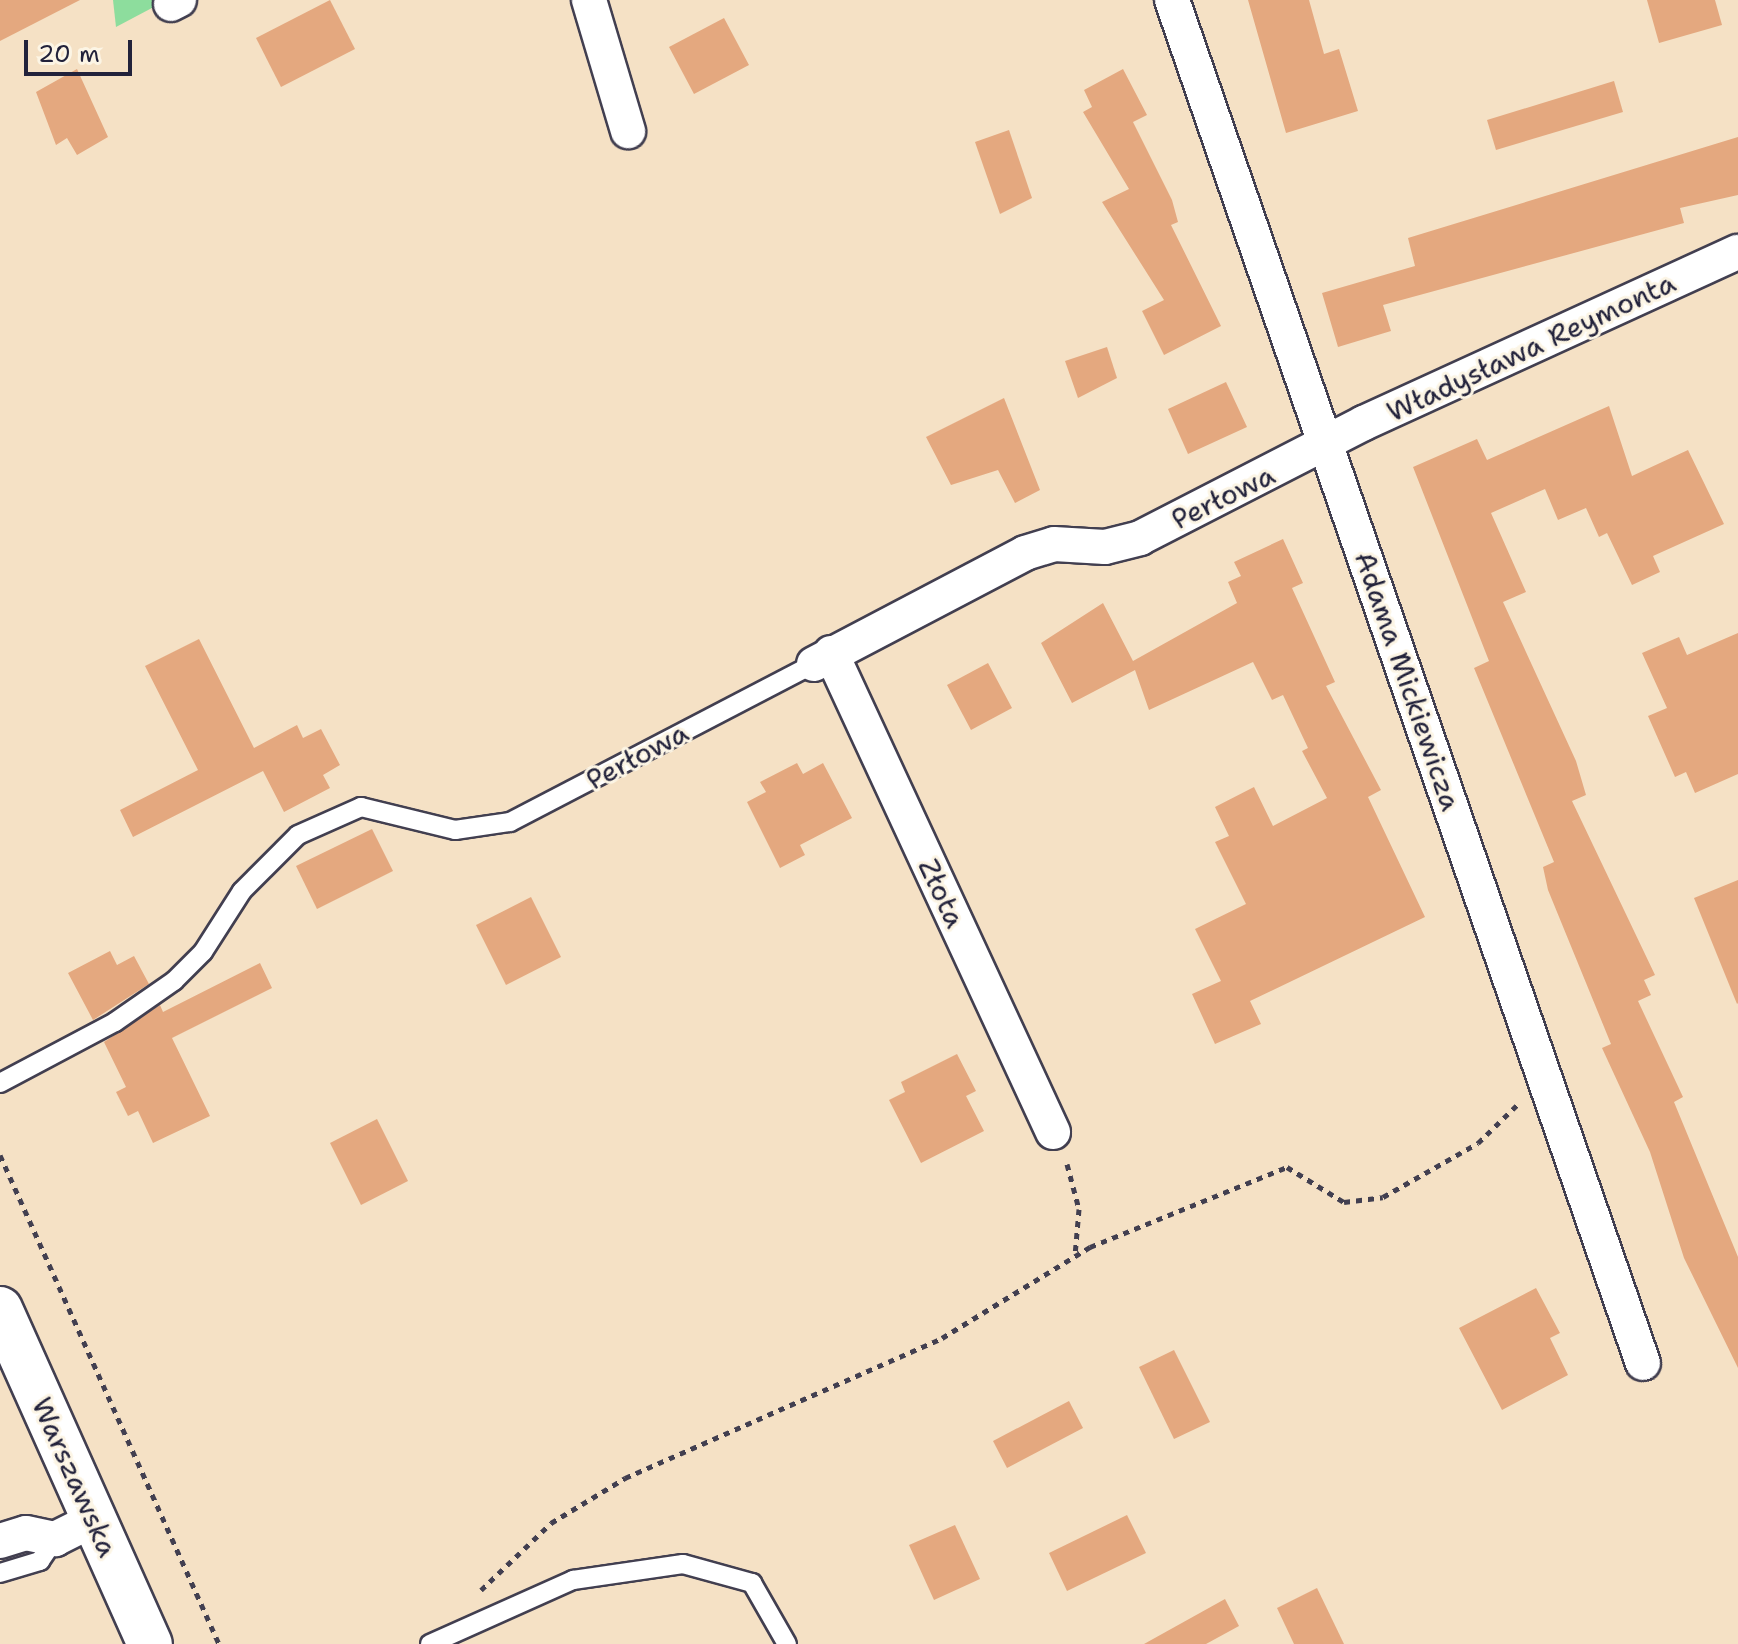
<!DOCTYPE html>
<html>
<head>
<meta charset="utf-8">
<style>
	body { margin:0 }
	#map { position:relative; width:1738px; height:1644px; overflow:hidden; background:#f5e1c5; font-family:"Shantell Sans",sans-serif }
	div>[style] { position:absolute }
	.green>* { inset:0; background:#8ddd9d }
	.building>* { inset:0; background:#e4a87f }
	.path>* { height:5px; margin-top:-2.5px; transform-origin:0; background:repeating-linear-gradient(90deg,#423f50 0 6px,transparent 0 12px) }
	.roads { filter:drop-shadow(2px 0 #423f50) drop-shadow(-2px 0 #423f50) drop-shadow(0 2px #423f50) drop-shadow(0 -2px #423f50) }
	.lane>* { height:18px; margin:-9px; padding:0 9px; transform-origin:9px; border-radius:9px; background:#fff }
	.street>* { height:34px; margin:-17px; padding:0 17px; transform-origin:17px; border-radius:17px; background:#fff }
	.primary>* { height:44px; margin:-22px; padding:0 22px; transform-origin:22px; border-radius:22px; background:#fff }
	span { translate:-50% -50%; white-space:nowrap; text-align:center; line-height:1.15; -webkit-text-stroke:6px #fcf5e5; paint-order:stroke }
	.street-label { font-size:28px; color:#22223b }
	.scale { position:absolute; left:24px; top:40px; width:108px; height:36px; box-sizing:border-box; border:4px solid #22223b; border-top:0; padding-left:10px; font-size:24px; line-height:28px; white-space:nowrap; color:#22223b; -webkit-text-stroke:6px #fcf5e5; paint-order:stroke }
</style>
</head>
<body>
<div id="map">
	<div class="green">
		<i style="clip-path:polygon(113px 0,167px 0,116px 27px)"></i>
	</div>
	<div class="building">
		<i style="clip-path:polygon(0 0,80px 0,0 41px)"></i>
		<i style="clip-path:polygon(330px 0,355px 49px,281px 87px,256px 38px)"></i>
		<i style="clip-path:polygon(1248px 0,1309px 0,1324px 54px,1339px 49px,1358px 111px,1286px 133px)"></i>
		<i style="clip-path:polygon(1647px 0,1715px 0,1722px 25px,1659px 43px)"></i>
		<i style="clip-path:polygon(724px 18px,749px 65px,694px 94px,669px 47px)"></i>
		<i style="clip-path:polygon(77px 69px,108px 137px,77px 155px,67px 138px,56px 145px,36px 92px)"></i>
		<i style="clip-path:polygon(1123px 69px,1147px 115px,1133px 122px,1172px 200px,1178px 222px,1171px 225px,1221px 326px,1164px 355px,1142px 311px,1164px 300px,1102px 202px,1129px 189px,1083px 112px,1092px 107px,1084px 90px)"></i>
		<i style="clip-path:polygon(1614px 81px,1623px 112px,1496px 150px,1487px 120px)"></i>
		<i style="clip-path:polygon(1009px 130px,1032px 198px,1000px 214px,975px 142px)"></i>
		<i style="clip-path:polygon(1738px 137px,1738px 195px,1680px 208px,1684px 223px,1383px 305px,1391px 331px,1338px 347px,1322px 293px,1415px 266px,1408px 238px)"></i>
		<i style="clip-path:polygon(1107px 347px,1117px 378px,1078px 398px,1065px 361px)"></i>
		<i style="clip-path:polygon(1226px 382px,1247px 427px,1188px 454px,1168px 409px)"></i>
		<i style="clip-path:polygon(1004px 398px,1040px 490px,1015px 503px,998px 470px,951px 485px,926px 437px)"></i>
		<i style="clip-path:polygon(1609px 406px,1632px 476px,1688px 450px,1724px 524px,1653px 556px,1660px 572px,1632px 585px,1607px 533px,1599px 537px,1586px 508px,1558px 520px,1545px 489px,1491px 513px,1526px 592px,1503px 602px,1576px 761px,1586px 795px,1572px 801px,1655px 975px,1644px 980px,1651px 995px,1638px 1001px,1683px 1097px,1674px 1102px,1738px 1257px,1738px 1368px,1684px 1258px,1650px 1152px,1602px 1048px,1611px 1044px,1548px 890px,1543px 867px,1554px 862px,1474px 668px,1489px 661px,1413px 467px,1477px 439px,1487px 460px)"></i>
		<i style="clip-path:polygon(1283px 539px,1303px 583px,1292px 588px,1335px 682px,1326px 686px,1381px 790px,1368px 797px,1425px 917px,1250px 1001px,1261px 1024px,1215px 1044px,1192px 994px,1221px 981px,1195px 929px,1246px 904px,1215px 842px,1229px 836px,1215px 807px,1254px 787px,1273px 826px,1327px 798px,1302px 751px,1308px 748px,1283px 695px,1272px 700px,1253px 662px,1149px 710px,1135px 670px,1072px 703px,1041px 643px,1103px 603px,1133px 661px,1237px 603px,1228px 582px,1241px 576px,1234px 562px)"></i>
		<i style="clip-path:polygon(1738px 633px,1738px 774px,1695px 793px,1686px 772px,1675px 777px,1648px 716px,1667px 708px,1642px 653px,1679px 637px,1687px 655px)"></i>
		<i style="clip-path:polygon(199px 639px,254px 748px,297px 725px,303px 738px,321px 729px,340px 765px,323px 775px,330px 788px,284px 812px,263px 771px,133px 837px,120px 810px,198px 770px,145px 666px)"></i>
		<i style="clip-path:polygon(988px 663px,1012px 708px,971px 730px,947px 685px)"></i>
		<i style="clip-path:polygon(797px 763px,803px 774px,823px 763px,852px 818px,800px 845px,805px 855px,780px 868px,747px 802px,766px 792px,760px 782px)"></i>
		<i style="clip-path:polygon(372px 829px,393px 871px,317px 909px,296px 866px)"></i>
		<i style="clip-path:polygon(1738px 880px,1738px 1003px,1737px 1004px,1694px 898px)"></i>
		<i style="clip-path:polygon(531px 897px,561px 957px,506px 985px,476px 925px)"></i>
		<i style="clip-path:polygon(110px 951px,117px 965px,134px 956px,149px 984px,93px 1020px,68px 973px)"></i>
		<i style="clip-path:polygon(260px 963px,272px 988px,172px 1038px,210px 1116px,153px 1143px,138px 1111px,128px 1116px,116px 1092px,126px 1087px,104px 1042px,160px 1005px,163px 1012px)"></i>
		<i style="clip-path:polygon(957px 1054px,976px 1091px,966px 1096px,984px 1131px,921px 1163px,889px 1100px,905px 1092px,901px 1082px)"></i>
		<i style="clip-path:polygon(377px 1119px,408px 1181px,361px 1205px,330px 1143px)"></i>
		<i style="clip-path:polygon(1536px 1288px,1560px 1333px,1550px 1338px,1568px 1375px,1502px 1410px,1459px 1328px)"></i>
		<i style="clip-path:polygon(1174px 1350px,1210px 1422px,1174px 1439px,1139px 1367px)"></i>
		<i style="clip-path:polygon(1069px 1401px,1083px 1428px,1007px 1468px,993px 1441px)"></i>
		<i style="clip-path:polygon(1127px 1515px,1146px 1553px,1067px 1591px,1049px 1553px)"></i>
		<i style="clip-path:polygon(955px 1525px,980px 1579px,934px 1600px,909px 1545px)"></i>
		<i style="clip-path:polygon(1317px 1588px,1344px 1644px,1294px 1644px,1277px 1608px)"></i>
		<i style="clip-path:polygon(1225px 1599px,1239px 1626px,1206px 1644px,1144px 1644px)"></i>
	</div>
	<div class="path">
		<i style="left:0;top:1155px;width:536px;rotate:65.87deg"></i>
		<i style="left:1067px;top:1164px;width:47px;rotate:75.1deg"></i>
		<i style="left:1079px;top:1209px;width:47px;rotate:94.9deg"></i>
		<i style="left:481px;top:1590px;width:97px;rotate:-43.7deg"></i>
		<i style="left:551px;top:1523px;width:87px;rotate:-31.3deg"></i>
		<i style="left:625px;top:1478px;width:347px;rotate:-23.8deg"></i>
		<i style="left:942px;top:1338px;width:174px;rotate:-31.6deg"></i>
		<i style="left:1090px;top:1247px;width:213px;rotate:-22.1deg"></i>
		<i style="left:1287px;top:1167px;width:67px;rotate:31.6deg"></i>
		<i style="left:1344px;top:1202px;width:39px;rotate:-7deg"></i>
		<i style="left:1383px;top:1197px;width:109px;rotate:-29.6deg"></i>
		<i style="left:1478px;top:1143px;width:57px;rotate:-44.3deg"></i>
	</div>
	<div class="roads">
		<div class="lane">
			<i style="left:0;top:1083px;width:130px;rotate:-27.9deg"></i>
			<i style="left:115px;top:1022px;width:72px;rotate:-34.8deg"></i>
			<i style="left:174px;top:981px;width:41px;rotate:-45deg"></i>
			<i style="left:203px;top:952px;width:72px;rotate:-57.4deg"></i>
			<i style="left:242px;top:891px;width:79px;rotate:-45deg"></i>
			<i style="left:298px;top:835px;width:69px;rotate:-24deg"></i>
			<i style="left:361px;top:807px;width:97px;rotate:13.7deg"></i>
			<i style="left:455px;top:830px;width:56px;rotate:-8.3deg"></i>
			<i style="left:510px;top:822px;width:343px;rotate:-27.5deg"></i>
			<i style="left:0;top:1573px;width:42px;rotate:-16.7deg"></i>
			<i style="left:40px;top:1561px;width:27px;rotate:-56deg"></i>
			<i style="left:430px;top:1644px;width:157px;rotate:-24.1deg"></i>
			<i style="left:573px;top:1580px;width:111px;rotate:-8.3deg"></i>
			<i style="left:683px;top:1564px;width:72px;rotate:15.4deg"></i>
			<i style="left:752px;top:1583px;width:70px;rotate:60.2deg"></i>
		</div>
		<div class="street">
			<i style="left:589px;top:0;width:137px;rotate:73.4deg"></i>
			<i style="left:1172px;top:0;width:1442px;rotate:70.94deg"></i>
			<i style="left:171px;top:4px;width:9px;rotate:-27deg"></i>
			<i style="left:831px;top:653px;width:528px;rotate:65.13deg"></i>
			<i style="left:814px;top:664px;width:238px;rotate:-27.7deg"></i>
			<i style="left:1025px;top:553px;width:30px;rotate:-17deg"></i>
			<i style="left:1054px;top:544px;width:51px;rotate:3.4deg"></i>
			<i style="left:1105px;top:547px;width:36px;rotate:-14deg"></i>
			<i style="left:1140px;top:538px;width:252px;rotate:-27.2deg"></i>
			<i style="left:1364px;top:423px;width:411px;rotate:-24.6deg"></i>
			<i style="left:0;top:1541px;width:27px;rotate:-17deg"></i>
			<i style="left:26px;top:1533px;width:30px;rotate:12deg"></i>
			<i style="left:55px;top:1539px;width:45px;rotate:-26.6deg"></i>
		</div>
		<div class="primary">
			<i style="left:0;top:1309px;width:367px;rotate:65.9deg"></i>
		</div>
	</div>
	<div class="street-label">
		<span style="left:1531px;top:347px;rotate:-25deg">Władysława Reymonta</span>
		<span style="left:1223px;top:497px;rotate:-26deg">Perłowa</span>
		<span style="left:1408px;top:681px;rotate:71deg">Adama Mickiewicza</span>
		<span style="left:637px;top:756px;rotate:-28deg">Perłowa</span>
		<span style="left:942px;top:893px;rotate:65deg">Złota</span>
		<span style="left:75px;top:1477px;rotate:66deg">Warszawska</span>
	</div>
	<div class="scale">20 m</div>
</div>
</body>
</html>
